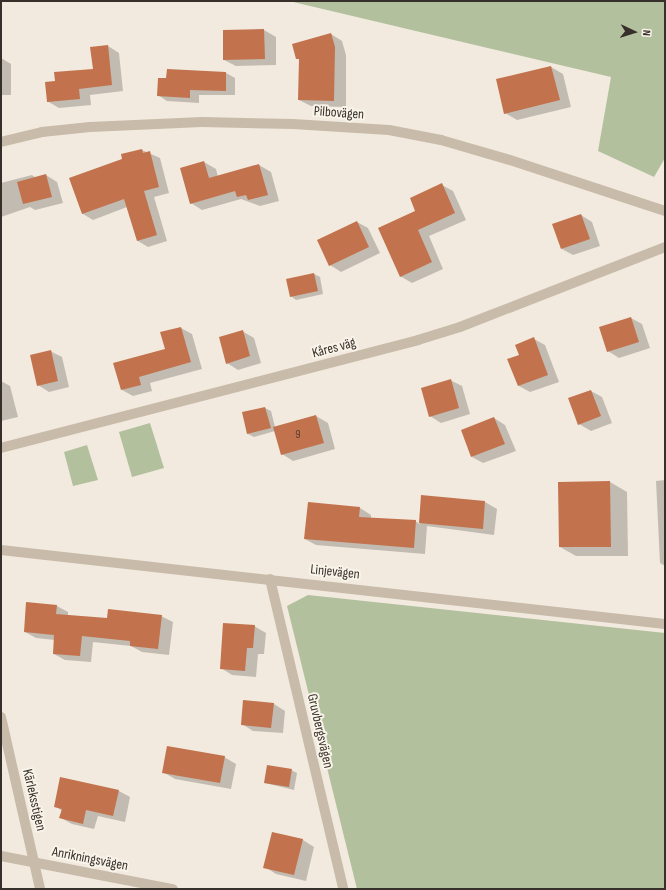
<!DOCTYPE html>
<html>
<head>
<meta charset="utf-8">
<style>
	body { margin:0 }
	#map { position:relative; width:666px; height:890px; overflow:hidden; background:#f2eade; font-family:"Sofia Sans Condensed",sans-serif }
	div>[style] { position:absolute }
	.green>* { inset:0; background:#b2c09e }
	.shadow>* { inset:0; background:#0003 }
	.building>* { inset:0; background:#c2724c }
	.street>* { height:10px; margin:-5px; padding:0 5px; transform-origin:5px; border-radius:5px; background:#c9bbaa }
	span { translate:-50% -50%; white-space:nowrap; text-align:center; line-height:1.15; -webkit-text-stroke:4px #f9f4ea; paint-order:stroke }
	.number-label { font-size:12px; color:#5a4032 }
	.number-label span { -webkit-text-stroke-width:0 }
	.street-label { font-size:14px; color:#372f29 }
	.frame { position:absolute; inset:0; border:2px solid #372f29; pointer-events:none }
	.north { position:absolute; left:614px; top:12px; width:40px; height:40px; -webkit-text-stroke:3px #f9f4ea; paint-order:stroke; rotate:94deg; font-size:11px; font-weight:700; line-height:16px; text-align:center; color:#372f29 }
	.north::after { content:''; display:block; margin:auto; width:14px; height:18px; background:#372f29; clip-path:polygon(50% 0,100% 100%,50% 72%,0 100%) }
</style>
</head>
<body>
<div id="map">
	<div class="green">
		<i style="clip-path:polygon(289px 1px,665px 1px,665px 158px,654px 177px,598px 151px,611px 77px)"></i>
		<i style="clip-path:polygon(150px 423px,164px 468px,132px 477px,119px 432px)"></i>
		<i style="clip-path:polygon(87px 445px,98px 480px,73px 486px,64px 452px)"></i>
		<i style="clip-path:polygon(308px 595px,665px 633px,665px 889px,357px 889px,287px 606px)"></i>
	</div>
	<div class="shadow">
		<i style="clip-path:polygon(264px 30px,276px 37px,276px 65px,236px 66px,224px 60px,224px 31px)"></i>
		<i style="clip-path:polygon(331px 34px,342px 41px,346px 55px,346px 107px,311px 106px,299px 100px,300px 60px,297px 58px)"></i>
		<i style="clip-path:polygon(108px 46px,119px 53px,123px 91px,90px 95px,91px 105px,59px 108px,47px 101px,94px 70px)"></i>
		<i style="clip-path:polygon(1px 58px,11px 64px,11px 95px,1px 95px)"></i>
		<i style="clip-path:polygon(551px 67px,563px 74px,571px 107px,517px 120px,505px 113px,497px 80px)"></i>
		<i style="clip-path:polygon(226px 73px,235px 78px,235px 95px,199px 95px,199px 103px,167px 101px,158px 95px)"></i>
		<i style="clip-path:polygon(142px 150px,160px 158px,169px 193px,154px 197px,167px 241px,148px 247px,138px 241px,127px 207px,93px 220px,83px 214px,71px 179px,123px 160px)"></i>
		<i style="clip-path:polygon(204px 162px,216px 169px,218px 177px,259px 165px,271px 172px,279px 201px,260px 206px,241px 199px,202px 210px,191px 203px)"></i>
		<i style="clip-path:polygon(32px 175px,36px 178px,46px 175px,57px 182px,63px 203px,35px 210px,30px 207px,1px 217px,1px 183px)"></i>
		<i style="clip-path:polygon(442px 185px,453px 191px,466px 220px,429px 236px,443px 269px,412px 283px,400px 276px,417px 212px)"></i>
		<i style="clip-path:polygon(581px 215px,592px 222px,600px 246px,573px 255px,562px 249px)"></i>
		<i style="clip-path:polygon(357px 222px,368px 228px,380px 253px,341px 272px,330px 265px)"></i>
		<i style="clip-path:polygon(314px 274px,320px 277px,323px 294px,296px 300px,291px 296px)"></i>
		<i style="clip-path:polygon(631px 318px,642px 324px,650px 348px,619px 358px,608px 351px)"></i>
		<i style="clip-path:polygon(181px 328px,192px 334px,202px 369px,150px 383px,152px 391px,133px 396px,122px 390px,166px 350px)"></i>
		<i style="clip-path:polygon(242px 331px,254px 338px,261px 363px,238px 370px,227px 363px)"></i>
		<i style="clip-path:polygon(534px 339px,545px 345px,559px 382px,530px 392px,519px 386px,520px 355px)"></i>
		<i style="clip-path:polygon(50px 351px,62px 357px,69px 387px,49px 392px,38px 385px)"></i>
		<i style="clip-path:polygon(450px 380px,462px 386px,470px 414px,441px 423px,430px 416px)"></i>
		<i style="clip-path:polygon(1px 381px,10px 386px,18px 417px,1px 421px)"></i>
		<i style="clip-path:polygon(591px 391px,602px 397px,612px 423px,591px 431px,579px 424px)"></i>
		<i style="clip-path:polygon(265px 408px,271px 411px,275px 427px,316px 416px,328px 423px,335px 449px,293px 461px,282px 454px,275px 431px,254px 437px,248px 434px,243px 413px)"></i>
		<i style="clip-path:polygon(494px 418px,505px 425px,516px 451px,483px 463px,472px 457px)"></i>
		<i style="clip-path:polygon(665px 480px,665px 566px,660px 563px,656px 481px)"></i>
		<i style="clip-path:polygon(610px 482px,627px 492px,628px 556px,576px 556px,560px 547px)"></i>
		<i style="clip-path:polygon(422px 496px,485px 502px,497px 509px,494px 535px,427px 526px,425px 554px,316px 545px,305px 539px,309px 503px,360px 508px,371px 515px,371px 519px,415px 521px,420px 524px)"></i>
		<i style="clip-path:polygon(57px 606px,68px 612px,68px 616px,108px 619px,161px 616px,173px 622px,169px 655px,142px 652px,131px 646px,93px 642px,91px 662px,65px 660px,54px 654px,55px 640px,36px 638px,25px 632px)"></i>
		<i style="clip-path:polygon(254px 626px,266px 633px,264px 654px,258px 654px,256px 677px,232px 675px,221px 668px)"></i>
		<i style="clip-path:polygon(274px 704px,285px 711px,283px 733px,253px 731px,242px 724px)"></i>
		<i style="clip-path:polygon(224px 757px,236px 764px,231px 789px,175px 779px,163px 772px)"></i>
		<i style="clip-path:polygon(291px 770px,297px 773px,294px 790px,265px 783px)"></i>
		<i style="clip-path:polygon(119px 791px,130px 797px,125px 822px,98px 816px,94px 829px,72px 824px,61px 818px,62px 811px,55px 806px)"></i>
		<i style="clip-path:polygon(303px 840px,314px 847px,306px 881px,276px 874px,265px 867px)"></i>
	</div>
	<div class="building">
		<i style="clip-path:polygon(264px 29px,265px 59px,223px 60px,223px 30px)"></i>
		<i style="clip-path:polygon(331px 33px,335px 47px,334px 101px,298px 100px,299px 59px,296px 59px,292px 44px)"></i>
		<i style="clip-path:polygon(108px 45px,112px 85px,79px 89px,80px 99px,47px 102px,45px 82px,55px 81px,54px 72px,93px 69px,90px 47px)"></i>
		<i style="clip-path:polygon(551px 66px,560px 100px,504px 114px,496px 79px)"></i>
		<i style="clip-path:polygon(167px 69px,226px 72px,226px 91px,190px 90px,190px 98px,157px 96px,158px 78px,166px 78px)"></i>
		<i style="clip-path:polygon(142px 149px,143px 153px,150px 151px,159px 187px,144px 191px,157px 235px,137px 241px,124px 199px,82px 214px,69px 178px,122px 159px,121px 154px)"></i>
		<i style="clip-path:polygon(204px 161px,209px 178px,259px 164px,268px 195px,248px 200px,246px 195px,237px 197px,235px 191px,190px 204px,180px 168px)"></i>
		<i style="clip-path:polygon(46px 174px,52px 197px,23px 204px,17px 182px)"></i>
		<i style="clip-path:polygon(442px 183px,455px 213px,418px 230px,432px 262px,400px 277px,378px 228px,415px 211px,410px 198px)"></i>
		<i style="clip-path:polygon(581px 214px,590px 239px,561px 249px,552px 224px)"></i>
		<i style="clip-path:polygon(357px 221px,369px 247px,329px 266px,317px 240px)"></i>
		<i style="clip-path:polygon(314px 273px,318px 291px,290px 297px,286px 279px)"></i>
		<i style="clip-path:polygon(631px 317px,639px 342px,607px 352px,599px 327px)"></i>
		<i style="clip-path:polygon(181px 327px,191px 362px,139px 377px,141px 385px,121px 390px,113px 363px,165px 349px,160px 332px)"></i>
		<i style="clip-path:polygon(243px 330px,250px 356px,226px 364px,219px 337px)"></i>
		<i style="clip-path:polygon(534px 337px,548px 375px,518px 386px,507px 359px,519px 355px,515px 345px)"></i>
		<i style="clip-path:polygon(51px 350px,58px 381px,37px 386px,30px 355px)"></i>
		<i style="clip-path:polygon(451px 379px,459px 408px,429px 417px,421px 388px)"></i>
		<i style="clip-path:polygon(591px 390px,601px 416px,578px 425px,568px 398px)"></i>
		<i style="clip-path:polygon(265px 407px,271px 428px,247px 434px,242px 412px)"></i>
		<i style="clip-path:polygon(316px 415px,324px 443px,281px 455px,273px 427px)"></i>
		<i style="clip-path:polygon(494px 417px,505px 444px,471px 457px,461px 430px)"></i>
		<i style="clip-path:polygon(610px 481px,611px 547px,559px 547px,558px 482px)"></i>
		<i style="clip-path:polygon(421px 495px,485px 501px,483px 529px,419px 523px)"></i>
		<i style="clip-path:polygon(308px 502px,360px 507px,359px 517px,416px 520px,414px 548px,304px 539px)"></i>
		<i style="clip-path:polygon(26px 602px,57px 605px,56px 614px,107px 618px,108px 609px,162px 615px,158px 649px,130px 646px,130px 641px,82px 636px,80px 656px,53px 654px,54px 635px,24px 632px)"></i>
		<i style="clip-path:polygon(223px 623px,255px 625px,253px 648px,247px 648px,245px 671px,220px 669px)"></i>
		<i style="clip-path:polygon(243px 700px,274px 703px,271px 728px,241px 725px)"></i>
		<i style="clip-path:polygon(167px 746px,225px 756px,220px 783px,162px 773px)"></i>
		<i style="clip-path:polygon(267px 765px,292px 769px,289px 787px,264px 783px)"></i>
		<i style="clip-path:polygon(60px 777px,119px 790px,113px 816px,86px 810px,83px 824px,59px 818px,62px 809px,54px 807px)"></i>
		<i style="clip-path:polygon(272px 832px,303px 839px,294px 875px,263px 868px)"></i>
	</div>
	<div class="street">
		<i style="left:1px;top:142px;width:42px;rotate:-13.7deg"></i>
		<i style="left:42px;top:132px;width:48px;rotate:-5.9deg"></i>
		<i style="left:90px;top:127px;width:112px;rotate:-2.6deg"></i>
		<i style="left:202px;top:122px;width:91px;rotate:1.3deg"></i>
		<i style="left:293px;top:124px;width:96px;rotate:3.6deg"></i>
		<i style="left:389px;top:130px;width:53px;rotate:10.9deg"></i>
		<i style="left:441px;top:140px;width:72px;rotate:16.2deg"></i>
		<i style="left:510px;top:160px;width:163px;rotate:18.2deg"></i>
		<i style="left:1px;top:448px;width:431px;rotate:-14.5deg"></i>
		<i style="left:418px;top:340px;width:44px;rotate:-17.2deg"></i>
		<i style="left:460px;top:327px;width:220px;rotate:-21.3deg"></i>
		<i style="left:1px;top:550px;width:668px;rotate:6.36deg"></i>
		<i style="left:270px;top:579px;width:318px;rotate:76.7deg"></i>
		<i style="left:1px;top:717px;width:176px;rotate:77.2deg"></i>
		<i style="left:1px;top:856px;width:175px;rotate:10.9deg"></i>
	</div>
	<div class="number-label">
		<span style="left:298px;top:435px">9</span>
	</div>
	<div class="street-label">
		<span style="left:339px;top:113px;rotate:4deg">Pilbovägen</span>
		<span style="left:334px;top:348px;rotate:-15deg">Kåres väg</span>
		<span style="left:335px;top:572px;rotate:6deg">Linjevägen</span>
		<span style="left:320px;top:731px;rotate:77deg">Gruvbergsvägen</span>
		<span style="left:34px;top:800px;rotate:77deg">Kärleksstigen</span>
		<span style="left:90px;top:859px;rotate:11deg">Anrikningsvägen</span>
	</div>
	<div class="frame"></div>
	<div class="north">N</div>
</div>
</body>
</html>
